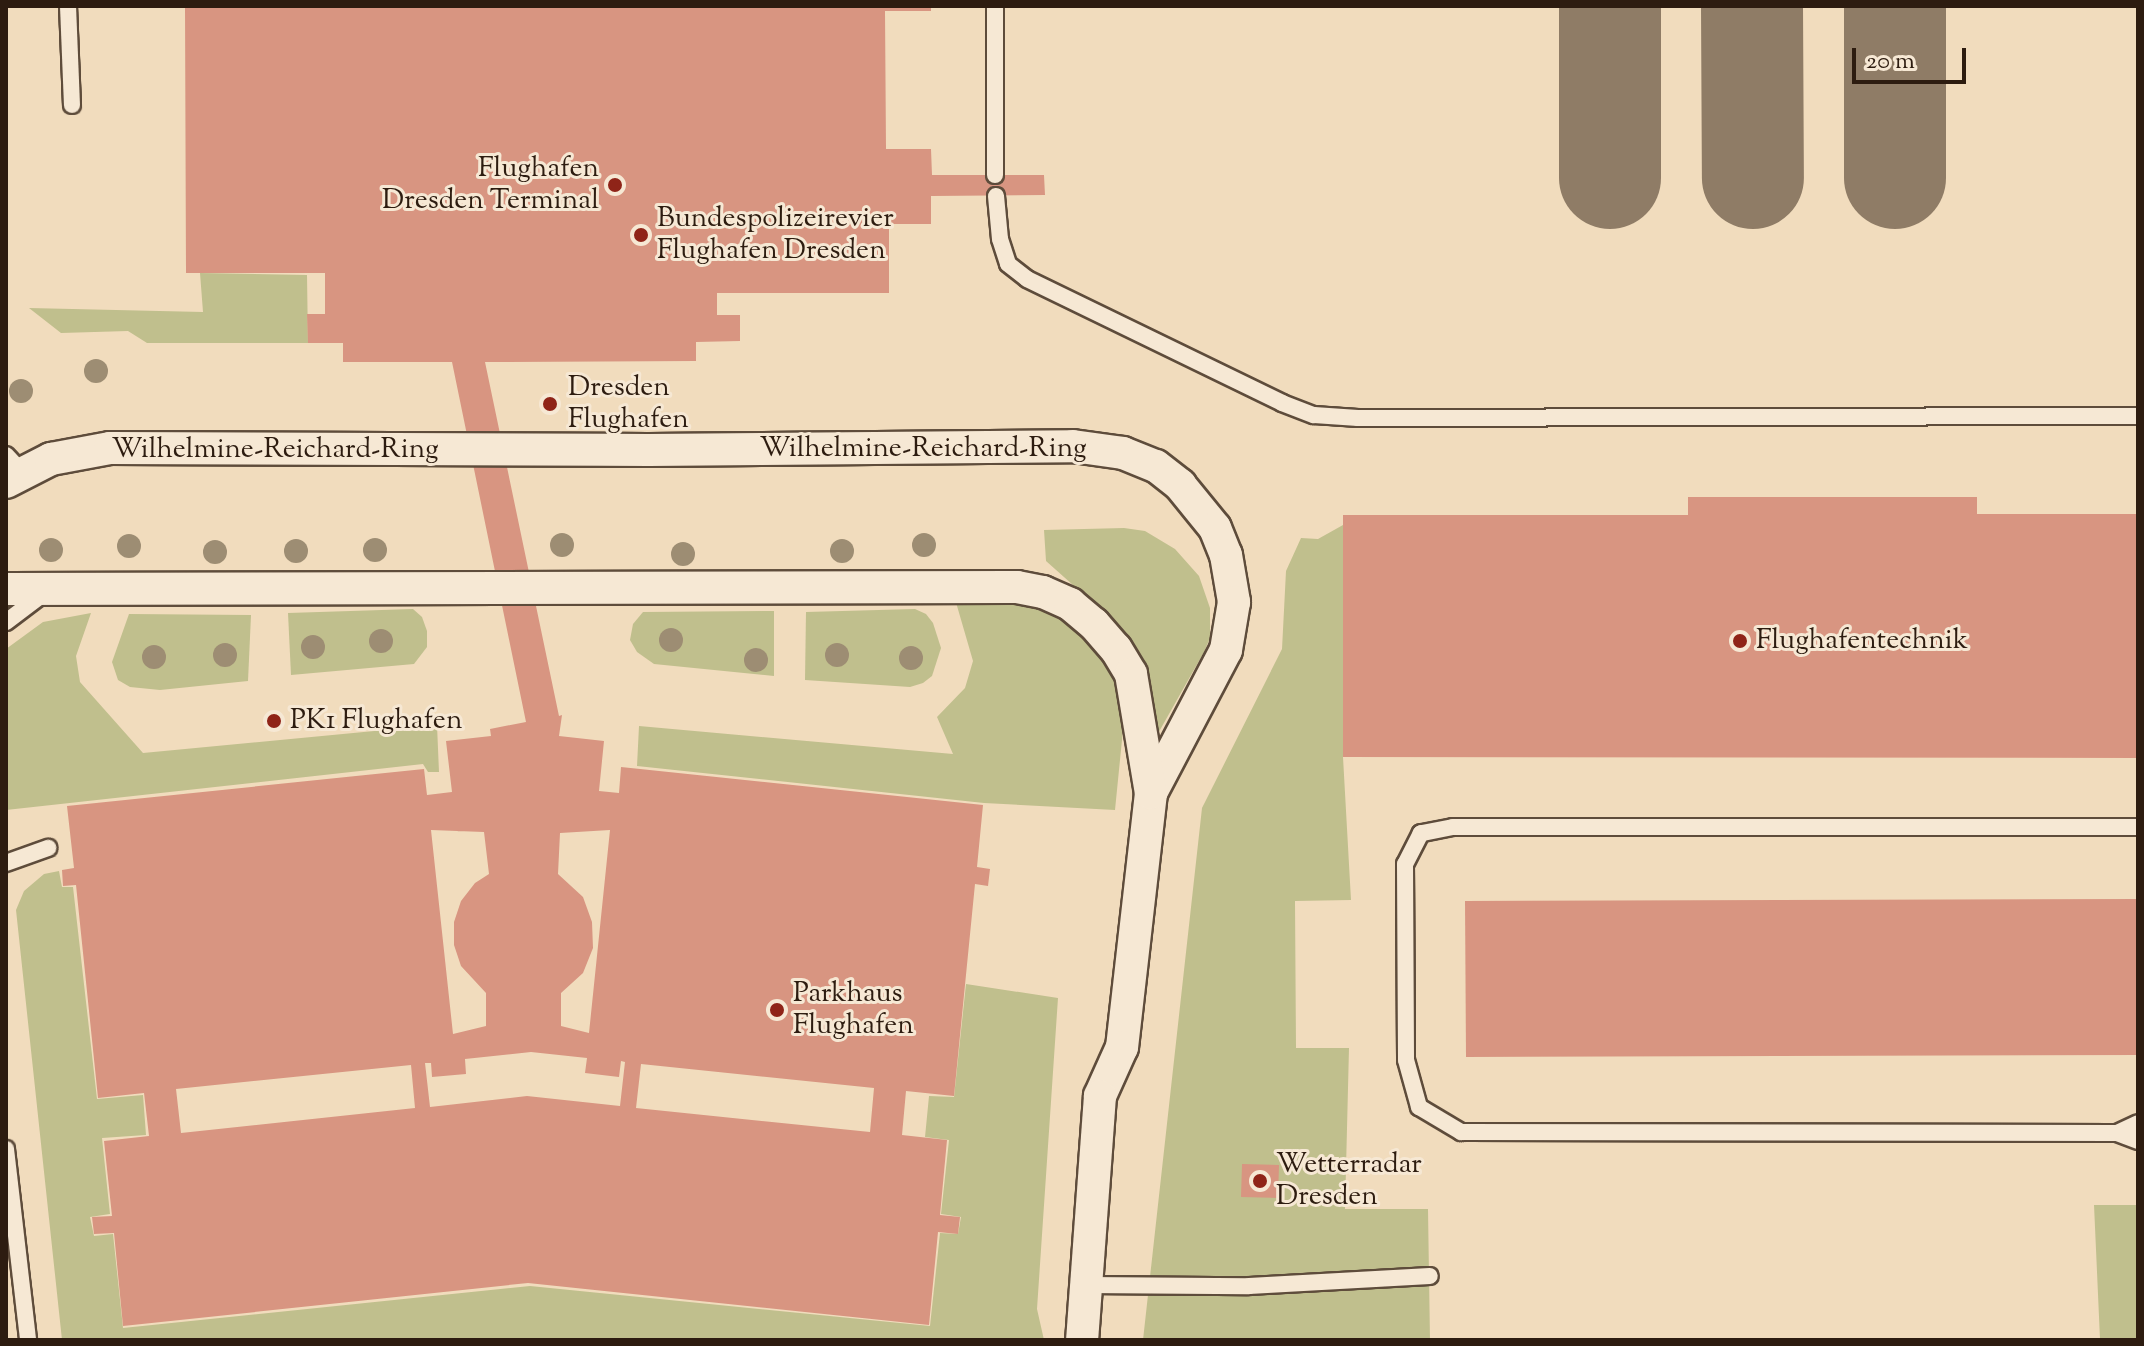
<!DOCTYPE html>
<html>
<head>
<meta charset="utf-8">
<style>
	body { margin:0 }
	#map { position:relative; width:2144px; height:1346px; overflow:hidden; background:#f1dcbd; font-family:"Sorts Mill Goudy",serif }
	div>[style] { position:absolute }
	.green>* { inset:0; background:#c0bf8d }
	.taxiway>* { height:102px; margin:-51px; padding:0 51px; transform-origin:51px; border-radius:51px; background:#8f7c66 }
	.building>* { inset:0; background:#d89581 }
	.roads { filter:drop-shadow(2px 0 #5e4c3b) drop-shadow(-2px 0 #5e4c3b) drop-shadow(0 2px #5e4c3b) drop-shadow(0 -2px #5e4c3b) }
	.lane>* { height:16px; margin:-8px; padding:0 8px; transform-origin:8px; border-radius:8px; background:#f6e8d4 }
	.street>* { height:32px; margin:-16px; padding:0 16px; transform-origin:16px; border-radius:16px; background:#f6e8d4 }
	.trees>* { width:24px; height:24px; margin:-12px; border-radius:50%; background:#9d8d73 }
	.dots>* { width:22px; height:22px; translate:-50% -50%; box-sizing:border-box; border:4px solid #f6e8d4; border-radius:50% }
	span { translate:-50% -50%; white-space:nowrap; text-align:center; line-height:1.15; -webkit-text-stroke:6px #f6e8d4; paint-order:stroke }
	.poi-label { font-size:28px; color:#2d1c10 }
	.right { translate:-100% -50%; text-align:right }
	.left { translate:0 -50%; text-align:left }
	.street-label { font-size:28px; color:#2d1c10 }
	.frame { position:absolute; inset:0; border:8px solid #2d1c10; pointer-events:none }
	.scale { position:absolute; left:1852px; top:48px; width:114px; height:36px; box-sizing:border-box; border:4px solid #2d1c10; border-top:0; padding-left:10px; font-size:24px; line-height:28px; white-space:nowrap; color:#2d1c10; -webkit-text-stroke:6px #f6e8d4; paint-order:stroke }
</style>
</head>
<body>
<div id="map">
	<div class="green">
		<i style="clip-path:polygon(200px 273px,307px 275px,308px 343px,147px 343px,128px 331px,61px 333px,29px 308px,203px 312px)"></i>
		<i style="clip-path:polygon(1343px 525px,1343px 757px,1351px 900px,1295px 901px,1296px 1048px,1349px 1048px,1345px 1209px,1428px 1209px,1430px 1340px,1143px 1340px,1202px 808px,1282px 649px,1286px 571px,1301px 538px,1318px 539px)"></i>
		<i style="clip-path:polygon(1124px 528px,1145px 531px,1175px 549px,1199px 576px,1210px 608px,1210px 638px,1204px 652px,1156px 737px,1150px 678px,1133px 646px,1110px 618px,1046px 561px,1044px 530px)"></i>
		<i style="clip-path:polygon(955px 599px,1020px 600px,1048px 609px,1072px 622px,1109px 664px,1125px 710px,1115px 810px,984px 803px,637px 766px,639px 726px,953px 754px,937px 717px,965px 688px,973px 661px)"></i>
		<i style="clip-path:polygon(413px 609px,422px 617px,427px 631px,427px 647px,414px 664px,291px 675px,288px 613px)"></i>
		<i style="clip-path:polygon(915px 609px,926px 614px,933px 623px,941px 648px,932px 676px,923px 683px,910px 687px,805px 680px,806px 612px)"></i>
		<i style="clip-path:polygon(774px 611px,774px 676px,654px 664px,637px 652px,630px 640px,633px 624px,643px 612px)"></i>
		<i style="clip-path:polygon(91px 613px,76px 656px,80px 682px,143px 753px,437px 725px,439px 772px,428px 772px,423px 764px,6px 810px,6px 649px,43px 622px)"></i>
		<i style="clip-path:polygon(129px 614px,251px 615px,248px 681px,160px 690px,130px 687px,118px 680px,112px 662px)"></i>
		<i style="clip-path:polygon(59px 871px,62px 887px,73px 887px,97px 1099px,143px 1095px,146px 1135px,102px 1138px,110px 1214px,90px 1217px,94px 1236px,113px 1234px,123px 1328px,530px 1286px,930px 1326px,940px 1233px,958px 1234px,961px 1217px,941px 1214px,949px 1140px,925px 1137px,929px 1096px,954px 1097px,966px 984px,1058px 998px,1037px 1309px,1044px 1340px,62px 1340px,16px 910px,24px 891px,44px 874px)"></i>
		<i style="clip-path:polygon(2094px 1205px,2138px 1205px,2138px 1340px,1818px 1340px,2100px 1339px)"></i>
	</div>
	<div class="taxiway">
		<i style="left:1610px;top:6px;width:172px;rotate:90deg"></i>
		<i style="left:1752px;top:6px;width:172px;rotate:89.7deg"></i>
		<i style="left:1895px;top:6px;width:172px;rotate:90deg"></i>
	</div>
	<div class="building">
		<i style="clip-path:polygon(evenodd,185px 6px,931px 6px,931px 11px,885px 11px,886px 149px,931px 149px,932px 175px,1044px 175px,1045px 195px,931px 196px,931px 224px,889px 224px,889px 293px,717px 293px,717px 315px,740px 315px,740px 341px,696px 342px,696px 361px,485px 362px,559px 716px,562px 715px,559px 736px,604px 741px,599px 791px,619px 793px,621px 767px,983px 805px,977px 867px,990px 869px,988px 886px,975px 884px,954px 1096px,906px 1091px,902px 1135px,947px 1140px,940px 1215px,960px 1217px,958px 1234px,938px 1232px,929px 1325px,528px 1283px,123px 1326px,114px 1233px,94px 1234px,92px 1217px,112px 1216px,104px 1141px,149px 1136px,144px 1093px,98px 1098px,76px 885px,63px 886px,62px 870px,74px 868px,67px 806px,424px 769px,427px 795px,452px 792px,446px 741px,491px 736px,490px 729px,526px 722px,452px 362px,343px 362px,343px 343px,308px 343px,307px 314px,325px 314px,325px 273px,186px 273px,185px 6px,431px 830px,484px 832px,489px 874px,475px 883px,461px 901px,454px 922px,454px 945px,461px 966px,486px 993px,486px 1026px,453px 1034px,431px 830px,185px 6px,610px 830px,589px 1033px,561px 1026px,561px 993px,583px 973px,593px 948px,592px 922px,583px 897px,558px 874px,560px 833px,610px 830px,185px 6px,531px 1052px,587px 1058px,585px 1073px,619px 1077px,621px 1061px,625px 1062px,620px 1106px,527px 1096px,430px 1107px,425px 1063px,431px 1063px,432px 1077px,466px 1074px,465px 1059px,531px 1052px,185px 6px,641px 1064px,874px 1088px,870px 1132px,636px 1108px,641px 1064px,185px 6px,411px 1065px,415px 1108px,181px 1133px,176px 1089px,411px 1065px)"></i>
		<i style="clip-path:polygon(1688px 497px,1977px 497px,1977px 514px,2138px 514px,2138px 758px,1343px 757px,1343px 515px,1688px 515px)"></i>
		<i style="clip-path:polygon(2138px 899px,2138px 1055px,1466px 1057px,1465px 901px)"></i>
		<i style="clip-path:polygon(1242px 1164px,1279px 1165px,1278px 1198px,1241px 1197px)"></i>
	</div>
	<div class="roads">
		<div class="lane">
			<i style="left:68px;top:6px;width:99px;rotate:87.7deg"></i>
			<i style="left:995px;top:6px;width:169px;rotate:90deg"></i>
			<i style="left:996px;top:196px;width:43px;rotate:84.7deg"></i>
			<i style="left:1000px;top:239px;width:26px;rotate:72deg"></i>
			<i style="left:1008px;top:264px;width:24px;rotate:38deg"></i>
			<i style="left:1027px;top:279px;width:284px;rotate:25.9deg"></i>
			<i style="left:1282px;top:403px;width:34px;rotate:21deg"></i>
			<i style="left:1314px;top:415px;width:44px;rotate:3.9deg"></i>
			<i style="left:1358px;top:418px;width:780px;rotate:-0.15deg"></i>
			<i style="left:6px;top:455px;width:23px;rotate:47deg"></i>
			<i style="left:6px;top:622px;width:46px;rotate:-37.1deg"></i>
			<i style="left:2138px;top:827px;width:685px;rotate:180deg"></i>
			<i style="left:1453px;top:827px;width:33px;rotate:169deg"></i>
			<i style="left:1421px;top:833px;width:35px;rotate:117deg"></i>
			<i style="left:1405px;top:864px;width:196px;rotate:89.7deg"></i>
			<i style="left:1406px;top:1060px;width:49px;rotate:74.5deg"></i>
			<i style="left:1419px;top:1107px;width:49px;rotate:30.8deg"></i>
			<i style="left:1461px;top:1132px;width:656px;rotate:0.09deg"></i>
			<i style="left:2117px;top:1133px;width:22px;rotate:21deg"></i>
			<i style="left:6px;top:863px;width:45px;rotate:-19.7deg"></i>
			<i style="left:2117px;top:1133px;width:23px;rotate:-25deg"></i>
			<i style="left:6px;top:1149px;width:192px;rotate:83.4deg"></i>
			<i style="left:1086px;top:1285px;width:163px;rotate:0.4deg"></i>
			<i style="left:1249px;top:1286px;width:181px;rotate:-3.2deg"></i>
		</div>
		<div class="street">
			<i style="left:6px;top:482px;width:51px;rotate:-27.1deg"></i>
			<i style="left:51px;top:459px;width:60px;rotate:-10.6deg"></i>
			<i style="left:110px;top:448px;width:539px;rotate:0.21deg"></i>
			<i style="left:649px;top:450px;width:424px;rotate:-0.5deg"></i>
			<i style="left:1073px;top:446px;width:50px;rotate:8deg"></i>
			<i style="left:1123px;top:453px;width:35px;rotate:22deg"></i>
			<i style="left:1156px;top:466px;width:31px;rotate:38deg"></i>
			<i style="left:1180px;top:485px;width:55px;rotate:50.9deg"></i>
			<i style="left:1215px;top:528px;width:29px;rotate:68deg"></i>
			<i style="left:1226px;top:555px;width:48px;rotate:80.3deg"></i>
			<i style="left:1234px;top:602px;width:49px;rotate:99.5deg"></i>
			<i style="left:1226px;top:650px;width:161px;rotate:117.7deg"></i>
			<i style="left:1151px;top:793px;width:256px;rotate:96.5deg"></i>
			<i style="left:1122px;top:1047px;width:54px;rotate:114.2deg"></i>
			<i style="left:1100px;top:1096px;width:245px;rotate:94.2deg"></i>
			<i style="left:6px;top:589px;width:1011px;rotate:-0.11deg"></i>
			<i style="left:1017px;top:587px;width:26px;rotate:11deg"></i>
			<i style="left:1043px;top:592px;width:30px;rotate:24deg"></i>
			<i style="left:1070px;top:604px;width:31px;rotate:40deg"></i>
			<i style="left:1094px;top:624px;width:33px;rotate:49deg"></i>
			<i style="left:1116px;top:649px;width:29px;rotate:59deg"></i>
			<i style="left:1131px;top:674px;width:121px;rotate:80.5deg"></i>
		</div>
	</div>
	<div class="trees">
		<i style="left:96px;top:371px"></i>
		<i style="left:21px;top:391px"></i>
		<i style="left:562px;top:545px"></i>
		<i style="left:924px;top:545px"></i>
		<i style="left:129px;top:546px"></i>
		<i style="left:51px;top:550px"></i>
		<i style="left:375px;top:550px"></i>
		<i style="left:296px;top:551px"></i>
		<i style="left:842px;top:551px"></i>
		<i style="left:215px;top:552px"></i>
		<i style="left:683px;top:554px"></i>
		<i style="left:671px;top:640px"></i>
		<i style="left:381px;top:641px"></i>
		<i style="left:313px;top:647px"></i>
		<i style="left:225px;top:655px"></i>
		<i style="left:837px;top:655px"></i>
		<i style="left:154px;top:657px"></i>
		<i style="left:911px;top:658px"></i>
		<i style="left:756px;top:660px"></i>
	</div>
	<div class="dots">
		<i style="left:615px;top:185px;background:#8f2418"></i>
		<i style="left:641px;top:235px;background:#8f2418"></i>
		<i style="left:550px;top:404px;background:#8f2418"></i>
		<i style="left:1740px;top:641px;background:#8f2418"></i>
		<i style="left:274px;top:721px;background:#8f2418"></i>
		<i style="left:777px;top:1010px;background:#8f2418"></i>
		<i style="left:1260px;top:1181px;background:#8f2418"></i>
	</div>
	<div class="poi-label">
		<span class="right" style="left:599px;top:185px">Flughafen<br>Dresden Terminal</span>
		<span class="left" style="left:657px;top:235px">Bundespolizeirevier<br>Flughafen Dresden</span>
		<span class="left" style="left:568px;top:404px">Dresden<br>Flughafen</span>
		<span class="left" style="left:1756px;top:641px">Flughafentechnik</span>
		<span class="left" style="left:290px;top:721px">PK1 Flughafen</span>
		<span class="left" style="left:793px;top:1010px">Parkhaus<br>Flughafen</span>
		<span class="left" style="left:1276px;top:1181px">Wetterradar<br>Dresden</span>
	</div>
	<div class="street-label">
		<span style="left:923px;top:449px">Wilhelmine-Reichard-Ring</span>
		<span style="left:275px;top:450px">Wilhelmine-Reichard-Ring</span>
	</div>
	<div class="frame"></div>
	<div class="scale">20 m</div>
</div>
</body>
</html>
